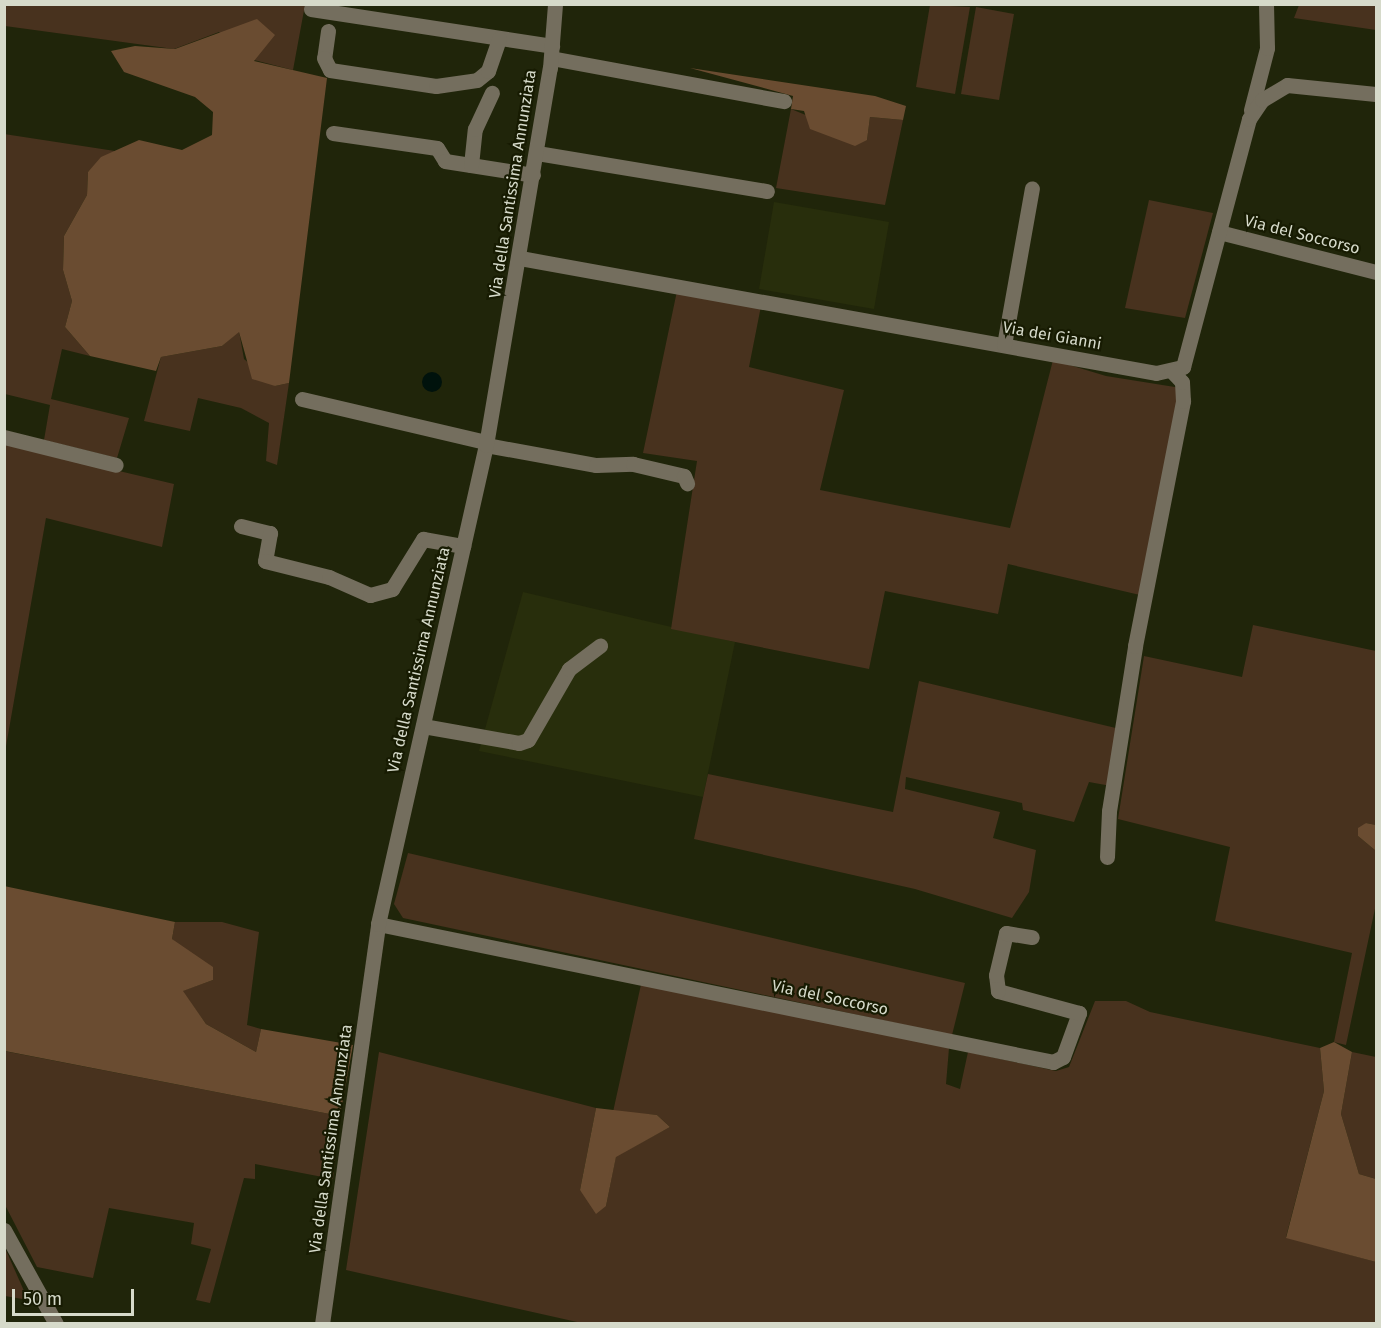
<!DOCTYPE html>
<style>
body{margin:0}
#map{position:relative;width:1381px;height:1328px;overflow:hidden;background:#20250a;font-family:"Fira Sans",sans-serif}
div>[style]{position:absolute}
.built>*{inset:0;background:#282e0c}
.green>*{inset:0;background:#48321e}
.forest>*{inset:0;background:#6a4c31}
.water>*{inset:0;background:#00120c}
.round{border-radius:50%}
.minor>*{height:15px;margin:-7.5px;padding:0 7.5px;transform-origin:7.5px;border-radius:7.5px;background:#746e5e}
span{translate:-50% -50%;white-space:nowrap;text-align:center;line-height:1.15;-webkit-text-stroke:4.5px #171b02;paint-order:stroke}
.street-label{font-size:16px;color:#d6daca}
.frame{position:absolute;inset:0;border:6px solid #d6daca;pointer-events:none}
.scale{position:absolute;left:12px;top:1289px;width:122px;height:27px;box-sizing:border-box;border:3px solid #d6daca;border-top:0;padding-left:8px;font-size:18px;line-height:21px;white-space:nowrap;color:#d6daca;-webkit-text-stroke:4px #171b02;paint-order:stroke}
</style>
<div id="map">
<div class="built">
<i style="clip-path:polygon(774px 202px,889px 222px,874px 309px,759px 289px)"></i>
<i style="clip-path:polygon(523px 592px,735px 642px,703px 797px,479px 751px)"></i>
</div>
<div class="green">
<i style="clip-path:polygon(4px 5px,305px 5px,293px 70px,254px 60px,219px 32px,174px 49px,5px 26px)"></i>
<i style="clip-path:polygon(930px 5px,970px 7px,955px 94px,916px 87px)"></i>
<i style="clip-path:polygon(1299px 5px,1376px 5px,1376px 30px,1294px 18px)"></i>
<i style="clip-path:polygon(976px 7px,1014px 14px,999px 100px,961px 94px)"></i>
<i style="clip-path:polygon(791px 109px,867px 140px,870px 117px,903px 120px,885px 205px,776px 188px)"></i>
<i style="clip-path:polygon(4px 134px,115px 151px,88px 172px,87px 195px,64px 236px,63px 270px,72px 301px,65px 327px,90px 356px,62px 349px,51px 399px,129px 418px,117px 458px,44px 440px,50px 405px,5px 394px)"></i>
<i style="clip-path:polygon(1149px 200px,1213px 213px,1185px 318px,1125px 308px)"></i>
<i style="clip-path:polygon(677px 291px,761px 306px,749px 367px,844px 390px,820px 490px,1010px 528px,1053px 360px,1106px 376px,1181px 388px,1140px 595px,1008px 564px,998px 614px,885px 591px,869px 669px,671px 629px,697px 461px,643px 453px)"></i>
<i style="clip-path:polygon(239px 331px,244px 359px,275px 386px,289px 383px,277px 465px,266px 461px,269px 423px,241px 408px,198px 398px,190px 431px,144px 421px,161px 357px,222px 346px)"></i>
<i style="clip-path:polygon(5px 444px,174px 484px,162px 547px,46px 518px,5px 752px)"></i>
<i style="clip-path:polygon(1253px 625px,1376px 651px,1376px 825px,1366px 823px,1358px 836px,1376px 851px,1376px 904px,1346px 1045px,1334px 1042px,1352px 953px,1215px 921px,1230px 847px,1118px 819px,1144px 656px,1242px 677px)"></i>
<i style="clip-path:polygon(919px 681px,1120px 729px,1111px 786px,1089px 782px,1074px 822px,1023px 810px,1022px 803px,906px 777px,905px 789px,1000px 812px,993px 838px,1036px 850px,1029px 892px,1012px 918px,915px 889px,694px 839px,708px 774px,893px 812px)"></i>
<i style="clip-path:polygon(408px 853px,965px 983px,952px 1035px,403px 918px,394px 904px)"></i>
<i style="clip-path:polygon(175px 922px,222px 922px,259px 932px,247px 1025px,261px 1029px,256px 1052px,206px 1024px,182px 991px,213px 980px,172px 939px)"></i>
<i style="clip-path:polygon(642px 980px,949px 1048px,946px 1084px,960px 1089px,968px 1052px,1056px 1071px,1069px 1067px,1095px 1001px,1126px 1001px,1150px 1012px,1320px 1048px,1324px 1091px,1286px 1237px,1376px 1262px,1376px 1323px,586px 1324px,346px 1270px,379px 1052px,596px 1108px,580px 1190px,606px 1206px,616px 1156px,670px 1127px,657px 1115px,613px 1112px)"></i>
<i style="clip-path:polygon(4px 1051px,340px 1116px,333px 1179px,255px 1164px,255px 1179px,244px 1178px,210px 1303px,196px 1300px,211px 1249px,191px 1244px,194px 1223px,109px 1208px,93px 1278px,37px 1267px,5px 1205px)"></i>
<i style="clip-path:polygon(1352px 1052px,1376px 1057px,1376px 1179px,1359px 1174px,1341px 1114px)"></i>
<i style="clip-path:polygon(5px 1248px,28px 1300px,5px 1296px)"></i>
</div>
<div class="forest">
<i style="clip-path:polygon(257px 19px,275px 35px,254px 61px,327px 78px,289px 383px,275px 386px,252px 379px,239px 332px,222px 346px,161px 357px,156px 371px,90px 356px,65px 327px,72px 301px,63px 270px,64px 236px,87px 195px,88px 172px,101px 157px,139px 140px,182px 150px,212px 135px,213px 112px,195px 97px,124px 72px,111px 51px,135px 46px,175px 49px)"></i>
<i style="clip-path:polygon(690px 68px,875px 96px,906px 106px,903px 120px,870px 117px,867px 140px,855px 146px,810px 129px,804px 111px,791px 109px,793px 96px)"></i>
<i style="clip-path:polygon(1366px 823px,1376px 825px,1376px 851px,1358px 836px,1358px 828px)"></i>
<i style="clip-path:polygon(4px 886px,175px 922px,172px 939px,213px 967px,213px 980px,183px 991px,206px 1024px,256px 1052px,261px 1029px,353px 1045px,340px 1116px,5px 1051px)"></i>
<i style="clip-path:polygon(1334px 1042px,1352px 1052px,1341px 1114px,1359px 1174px,1376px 1179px,1376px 1262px,1286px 1238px,1324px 1091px,1320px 1048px)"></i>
<i style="clip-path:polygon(596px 1108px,657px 1115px,670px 1127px,616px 1157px,606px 1206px,596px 1214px,580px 1190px)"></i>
</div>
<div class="water">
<i class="round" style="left:422px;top:372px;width:20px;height:20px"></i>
</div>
<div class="minor">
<i style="left:311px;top:9px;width:244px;rotate:8.7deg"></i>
<i style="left:328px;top:31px;width:27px;rotate:98deg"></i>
<i style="left:324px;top:58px;width:13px;rotate:63deg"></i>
<i style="left:330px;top:70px;width:107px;rotate:8.6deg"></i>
<i style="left:436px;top:86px;width:41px;rotate:-8.3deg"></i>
<i style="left:477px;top:80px;width:14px;rotate:-39deg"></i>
<i style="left:488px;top:71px;width:34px;rotate:-71deg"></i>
<i style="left:551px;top:58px;width:237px;rotate:10.5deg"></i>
<i style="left:1251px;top:110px;width:64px;rotate:-75.5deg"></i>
<i style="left:1267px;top:48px;width:44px;rotate:-91.3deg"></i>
<i style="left:333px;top:133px;width:105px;rotate:8.2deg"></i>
<i style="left:437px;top:148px;width:15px;rotate:58deg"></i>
<i style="left:445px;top:161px;width:89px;rotate:9deg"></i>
<i style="left:537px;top:153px;width:233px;rotate:9.4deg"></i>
<i style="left:471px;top:165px;width:36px;rotate:-84deg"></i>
<i style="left:475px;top:129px;width:40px;rotate:-65deg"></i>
<i style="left:1219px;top:232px;width:162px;rotate:14.3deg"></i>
<i style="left:520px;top:258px;width:646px;rotate:10.25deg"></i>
<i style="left:1156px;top:373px;width:28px;rotate:-13deg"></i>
<i style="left:1183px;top:367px;width:257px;rotate:-75.1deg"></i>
<i style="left:1249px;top:119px;width:23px;rotate:-56deg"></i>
<i style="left:1262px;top:100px;width:29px;rotate:-31deg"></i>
<i style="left:1287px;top:85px;width:89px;rotate:5.8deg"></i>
<i style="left:1004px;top:345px;width:159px;rotate:-79.9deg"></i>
<i style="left:302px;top:399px;width:189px;rotate:13.2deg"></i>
<i style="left:4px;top:437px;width:115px;rotate:14deg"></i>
<i style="left:486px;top:445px;width:112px;rotate:10.3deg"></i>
<i style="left:596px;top:465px;width:37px;rotate:-2deg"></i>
<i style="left:633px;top:464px;width:52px;rotate:13.2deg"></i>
<i style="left:684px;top:476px;width:8px;rotate:67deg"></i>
<i style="left:241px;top:526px;width:30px;rotate:14deg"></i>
<i style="left:270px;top:533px;width:28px;rotate:100deg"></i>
<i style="left:265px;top:561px;width:66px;rotate:14deg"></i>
<i style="left:329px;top:577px;width:45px;rotate:23.7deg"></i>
<i style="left:370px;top:595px;width:23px;rotate:-15deg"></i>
<i style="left:392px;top:589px;width:59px;rotate:-58.2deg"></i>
<i style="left:423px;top:539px;width:41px;rotate:9.9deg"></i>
<i style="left:423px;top:726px;width:97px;rotate:10deg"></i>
<i style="left:519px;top:743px;width:9px;rotate:-18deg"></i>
<i style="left:528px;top:740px;width:82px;rotate:-60deg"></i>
<i style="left:569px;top:669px;width:39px;rotate:-37deg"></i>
<i style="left:1107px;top:857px;width:46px;rotate:-87.5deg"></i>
<i style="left:1109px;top:811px;width:167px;rotate:-81deg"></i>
<i style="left:1135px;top:646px;width:250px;rotate:-78.9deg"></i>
<i style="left:1183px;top:401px;width:19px;rotate:-93deg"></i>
<i style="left:1182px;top:382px;width:16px;rotate:-133deg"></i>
<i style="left:378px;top:924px;width:689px;rotate:11.55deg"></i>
<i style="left:1053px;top:1062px;width:11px;rotate:-27deg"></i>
<i style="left:1063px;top:1057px;width:47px;rotate:-70deg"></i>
<i style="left:1079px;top:1013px;width:84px;rotate:-164.8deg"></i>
<i style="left:998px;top:991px;width:16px;rotate:-97deg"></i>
<i style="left:996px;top:975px;width:43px;rotate:-76.6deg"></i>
<i style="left:1006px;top:933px;width:26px;rotate:9deg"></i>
<i style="left:4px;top:1230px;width:107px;rotate:61deg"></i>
<i style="left:322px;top:1324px;width:404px;rotate:-82deg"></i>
<i style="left:378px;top:924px;width:491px;rotate:-77.3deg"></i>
<i style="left:486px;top:445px;width:382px;rotate:-80.4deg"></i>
<i style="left:550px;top:68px;width:64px;rotate:-85.5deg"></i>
</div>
<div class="street-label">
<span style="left:513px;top:184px;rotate:-81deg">Via della Santissima Annunziata</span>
<span style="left:1302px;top:235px;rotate:14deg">Via del Soccorso</span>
<span style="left:1052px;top:336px;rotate:10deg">Via dei Gianni</span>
<span style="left:419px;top:660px;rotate:-77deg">Via della Santissima Annunziata</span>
<span style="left:830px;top:998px;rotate:12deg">Via del Soccorso</span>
<span style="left:331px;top:1139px;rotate:-82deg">Via della Santissima Annunziata</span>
</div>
<div class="frame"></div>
<div class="scale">50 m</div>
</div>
